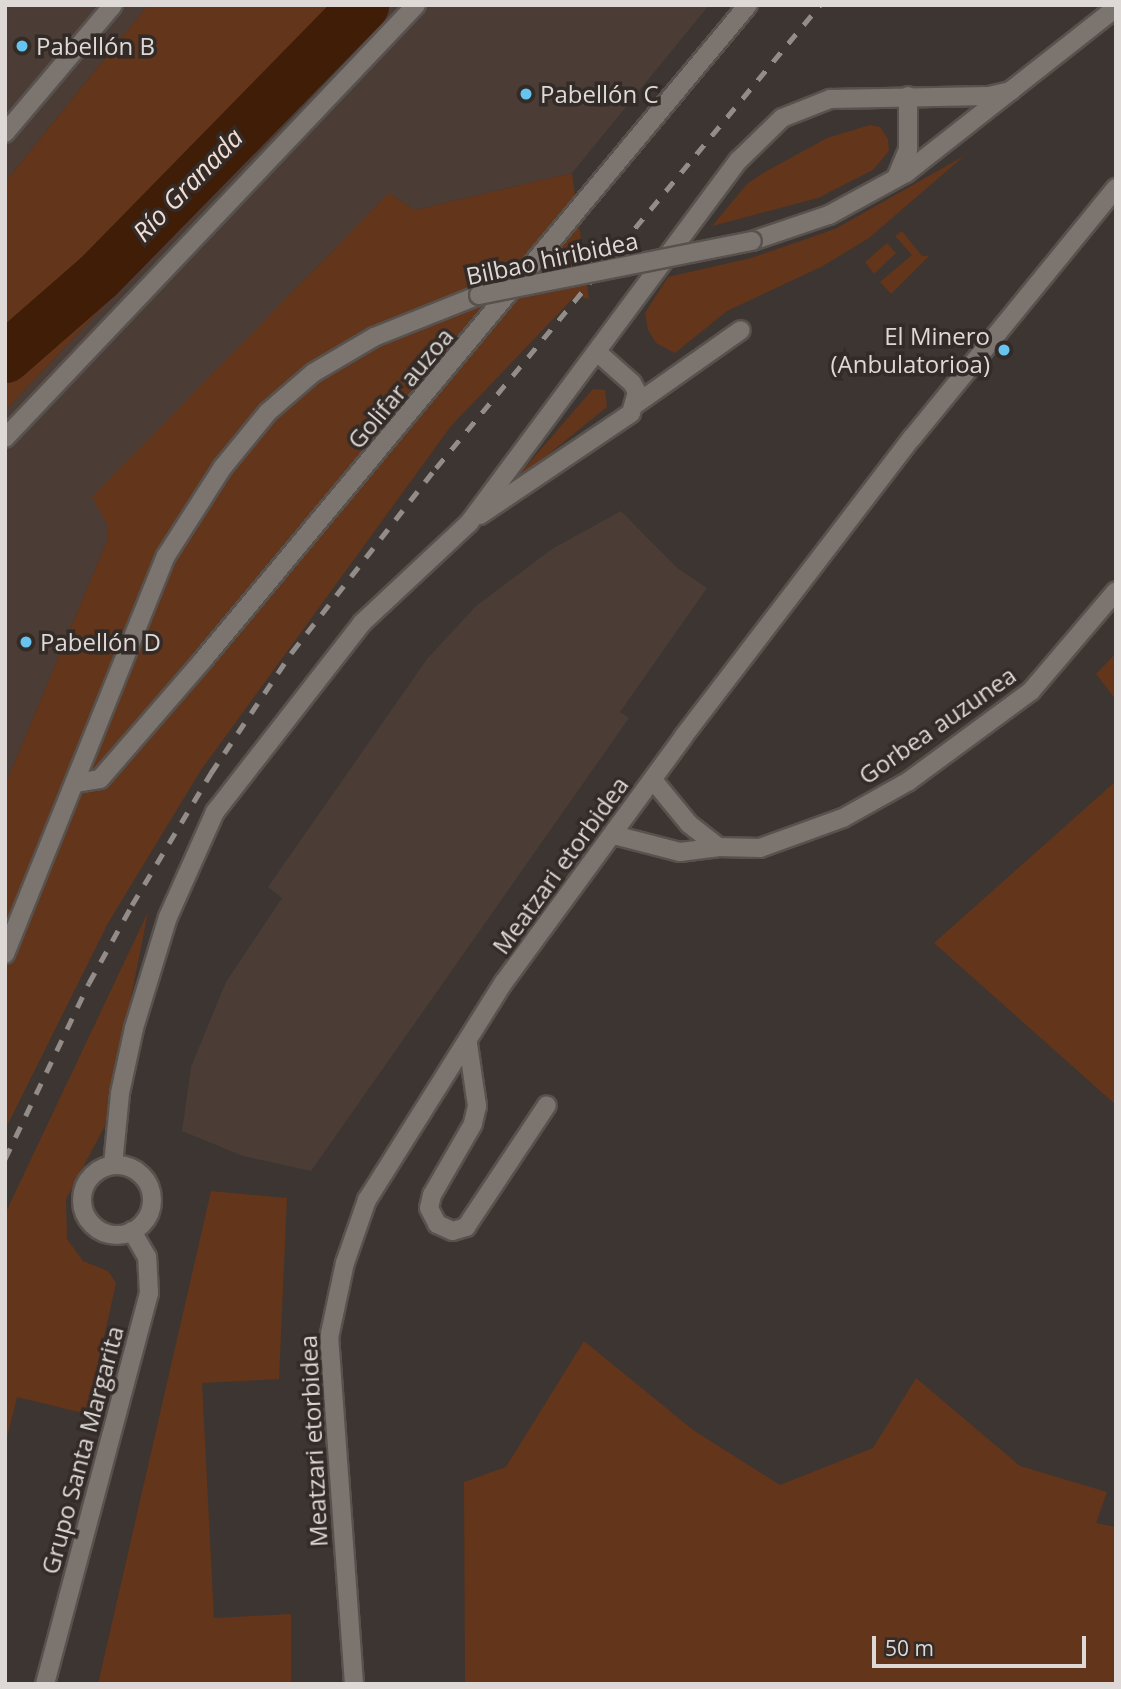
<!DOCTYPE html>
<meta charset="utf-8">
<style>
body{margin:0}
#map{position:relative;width:1121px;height:1689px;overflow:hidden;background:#3d3531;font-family:"Open Sans",sans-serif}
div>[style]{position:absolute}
.built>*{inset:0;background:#4b3d36}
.green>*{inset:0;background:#63351a}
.river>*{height:51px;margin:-25.5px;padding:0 25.5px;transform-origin:25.5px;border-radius:25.5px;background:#3f1d07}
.roads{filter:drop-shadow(2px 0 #58524e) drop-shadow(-2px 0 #58524e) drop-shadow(0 2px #58524e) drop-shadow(0 -2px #58524e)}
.street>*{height:18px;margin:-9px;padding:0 9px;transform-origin:9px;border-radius:9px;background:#7c746f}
.street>.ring{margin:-9px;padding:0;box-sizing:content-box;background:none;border:18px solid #7c746f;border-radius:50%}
.secondary>*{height:18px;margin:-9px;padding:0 9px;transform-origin:9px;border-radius:9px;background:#7c746f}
.rail>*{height:5px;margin-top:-2.5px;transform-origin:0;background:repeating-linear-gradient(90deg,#938d89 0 12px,transparent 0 24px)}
.bridges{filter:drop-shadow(2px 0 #58524e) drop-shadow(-2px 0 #58524e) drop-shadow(0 2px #58524e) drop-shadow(0 -2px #58524e)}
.secondary-bridge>*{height:18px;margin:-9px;padding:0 9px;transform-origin:9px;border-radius:9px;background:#7c746f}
.dots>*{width:19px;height:19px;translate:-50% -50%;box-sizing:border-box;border:4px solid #332b28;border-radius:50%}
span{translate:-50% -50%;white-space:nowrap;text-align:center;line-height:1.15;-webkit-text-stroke:7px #332b28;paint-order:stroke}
.poi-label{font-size:24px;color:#ded9d6}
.left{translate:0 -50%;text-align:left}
.right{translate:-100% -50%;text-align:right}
.street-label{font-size:24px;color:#ded9d6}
.water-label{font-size:26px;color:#f1ddd2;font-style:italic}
.frame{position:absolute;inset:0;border:7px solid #ded9d6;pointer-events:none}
.scale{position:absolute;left:872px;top:1636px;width:214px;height:32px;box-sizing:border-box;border:4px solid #ded9d6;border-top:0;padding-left:9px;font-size:21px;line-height:24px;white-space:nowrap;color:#ded9d6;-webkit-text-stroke:5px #332b28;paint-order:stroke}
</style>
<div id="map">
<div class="built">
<i style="clip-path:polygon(5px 5px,148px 5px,5px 182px)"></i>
<i style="clip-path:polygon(387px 5px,709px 5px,572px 173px,415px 210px,389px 193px,93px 497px,108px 526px,107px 541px,5px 785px,5px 411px)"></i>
<i style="clip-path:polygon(621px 511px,677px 568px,707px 588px,620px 712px,629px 718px,311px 1171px,243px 1156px,182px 1131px,191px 1067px,226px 982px,282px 898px,268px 887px,427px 659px,476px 606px,552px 549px)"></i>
</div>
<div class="green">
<i style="clip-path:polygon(148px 5px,387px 5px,5px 411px,5px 182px)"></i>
<i style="clip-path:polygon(870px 125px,880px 127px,888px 139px,889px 151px,873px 170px,818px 198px,712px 226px,747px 184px,763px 173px,827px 138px)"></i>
<i style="clip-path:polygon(964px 156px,869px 238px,823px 266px,727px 311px,675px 353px,656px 343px,648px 330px,645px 313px,668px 277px,751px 258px,835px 229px)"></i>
<i style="clip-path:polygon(572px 173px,589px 299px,575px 296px,451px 426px,201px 770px,108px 923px,5px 1130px,5px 785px,107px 541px,108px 526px,92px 497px,389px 193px,415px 210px)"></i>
<i style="clip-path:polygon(902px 231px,922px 256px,929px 256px,891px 294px,880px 282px,912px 255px,895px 236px)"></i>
<i style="clip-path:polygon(887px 243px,896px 253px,874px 274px,865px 262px)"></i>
<i style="clip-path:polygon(593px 389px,605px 390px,607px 407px,508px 487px)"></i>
<i style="clip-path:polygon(1116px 653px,1116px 700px,1096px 674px)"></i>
<i style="clip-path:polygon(1116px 781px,1116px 1105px,934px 943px)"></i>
<i style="clip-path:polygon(148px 912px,106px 1124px,66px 1199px,67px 1239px,83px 1261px,108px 1271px,116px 1283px,87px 1414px,17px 1397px,5px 1446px,5px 1214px)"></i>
<i style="clip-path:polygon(211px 1191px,287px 1198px,279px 1379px,202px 1383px,214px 1618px,291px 1614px,291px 1684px,98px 1684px)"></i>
<i style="clip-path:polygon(584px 1341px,693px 1430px,780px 1485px,873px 1448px,916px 1378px,1020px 1466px,1107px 1492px,1096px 1523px,1116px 1527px,1116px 1684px,465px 1684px,464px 1482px,506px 1467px)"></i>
</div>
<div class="river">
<i style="left:5px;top:357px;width:123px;rotate:-41.1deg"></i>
<i style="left:98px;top:276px;width:379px;rotate:-45.6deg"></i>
</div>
<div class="roads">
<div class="street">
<i style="left:5px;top:133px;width:167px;rotate:-49.8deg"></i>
<i style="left:896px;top:178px;width:30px;rotate:-67deg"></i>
<i style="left:908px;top:150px;width:54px;rotate:-90deg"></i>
<i style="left:636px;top:404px;width:128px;rotate:-35.2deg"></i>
<i style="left:5px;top:438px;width:597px;rotate:-46.49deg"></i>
<i style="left:480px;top:515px;width:182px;rotate:-34deg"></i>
<i style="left:631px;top:413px;width:22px;rotate:-74deg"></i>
<i style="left:637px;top:392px;width:10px;rotate:-119deg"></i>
<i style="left:632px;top:383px;width:47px;rotate:-138.5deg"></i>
<i style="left:653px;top:780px;width:57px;rotate:50.7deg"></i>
<i style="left:689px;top:824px;width:37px;rotate:38deg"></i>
<i style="left:75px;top:783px;width:25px;rotate:-9deg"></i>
<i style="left:100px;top:779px;width:157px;rotate:-49.1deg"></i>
<i style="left:203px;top:660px;width:852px;rotate:-50.24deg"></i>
<i style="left:614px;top:835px;width:68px;rotate:14.4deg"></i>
<i style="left:680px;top:852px;width:38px;rotate:-7deg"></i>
<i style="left:718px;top:847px;width:42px;rotate:1.4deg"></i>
<i style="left:760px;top:848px;width:88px;rotate:-19.9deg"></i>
<i style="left:843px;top:818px;width:76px;rotate:-29.3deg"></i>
<i style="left:909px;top:781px;width:152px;rotate:-36.4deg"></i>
<i style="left:1031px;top:691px;width:131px;rotate:-49.6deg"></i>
<i style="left:468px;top:1044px;width:63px;rotate:81.7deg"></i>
<i style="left:477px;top:1106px;width:18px;rotate:103deg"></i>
<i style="left:473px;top:1124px;width:82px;rotate:120deg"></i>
<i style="left:432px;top:1195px;width:13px;rotate:103deg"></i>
<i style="left:429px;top:1208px;width:18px;rotate:63deg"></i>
<i style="left:437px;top:1224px;width:17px;rotate:24deg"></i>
<i style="left:453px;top:1231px;width:14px;rotate:-17deg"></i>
<i style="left:466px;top:1227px;width:146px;rotate:-56.4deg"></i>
<i style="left:113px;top:1165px;width:72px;rotate:-84.4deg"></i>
<i style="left:120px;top:1093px;width:66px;rotate:-77.8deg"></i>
<i style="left:134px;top:1028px;width:116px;rotate:-73deg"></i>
<i style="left:168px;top:917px;width:115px;rotate:-65.9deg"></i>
<i style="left:215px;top:812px;width:239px;rotate:-52.1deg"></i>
<i style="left:362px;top:623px;width:146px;rotate:-43.1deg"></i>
<i style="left:469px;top:523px;width:452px;rotate:-53.4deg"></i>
<i style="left:739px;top:160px;width:60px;rotate:-44.3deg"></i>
<i style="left:782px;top:118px;width:52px;rotate:-21.6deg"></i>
<i style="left:830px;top:99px;width:159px;rotate:-1.1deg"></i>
<i style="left:989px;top:96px;width:23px;rotate:-13deg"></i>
<i class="ring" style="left:82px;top:1165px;width:52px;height:52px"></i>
<i style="left:45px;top:1684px;width:405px;rotate:-75.1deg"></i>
<i style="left:149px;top:1293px;width:36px;rotate:-93deg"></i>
<i style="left:147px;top:1257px;width:30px;rotate:-120deg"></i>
</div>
<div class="secondary">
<i style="left:752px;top:241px;width:81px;rotate:-18.7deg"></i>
<i style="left:829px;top:215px;width:88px;rotate:-28.6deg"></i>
<i style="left:906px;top:173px;width:267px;rotate:-38.2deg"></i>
<i style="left:5px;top:954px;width:429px;rotate:-68deg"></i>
<i style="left:166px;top:556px;width:106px;rotate:-57.4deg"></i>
<i style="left:223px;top:467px;width:71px;rotate:-50.7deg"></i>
<i style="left:268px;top:412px;width:60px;rotate:-40.9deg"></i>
<i style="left:313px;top:373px;width:71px;rotate:-30.5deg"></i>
<i style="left:374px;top:337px;width:113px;rotate:-21.8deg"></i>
<i style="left:354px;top:1684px;width:347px;rotate:-94.1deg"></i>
<i style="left:329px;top:1338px;width:77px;rotate:-78deg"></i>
<i style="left:345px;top:1263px;width:67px;rotate:-70.8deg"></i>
<i style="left:367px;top:1200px;width:257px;rotate:-57.9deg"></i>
<i style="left:504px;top:982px;width:303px;rotate:-53.8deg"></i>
<i style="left:683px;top:737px;width:377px;rotate:-52.6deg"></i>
<i style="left:912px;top:438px;width:323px;rotate:-50.8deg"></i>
</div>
</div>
<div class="rail">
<i style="left:5px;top:1159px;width:195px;rotate:-64.5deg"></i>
<i style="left:89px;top:983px;width:89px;rotate:-61.1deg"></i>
<i style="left:132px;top:905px;width:154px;rotate:-59.1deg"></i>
<i style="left:211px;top:773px;width:146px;rotate:-56.2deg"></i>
<i style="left:292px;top:652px;width:234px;rotate:-52deg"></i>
<i style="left:436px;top:468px;width:602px;rotate:-50.33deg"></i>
</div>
<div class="bridges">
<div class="secondary-bridge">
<i style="left:479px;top:295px;width:278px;rotate:-11.2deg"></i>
</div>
</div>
<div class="dots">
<i style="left:22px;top:46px;background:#66c4ef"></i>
<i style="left:526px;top:94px;background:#66c4ef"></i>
<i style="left:1004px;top:350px;background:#66c4ef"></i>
<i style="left:26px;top:642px;background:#66c4ef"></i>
</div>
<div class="poi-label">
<span class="left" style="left:36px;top:46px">Pabellón B</span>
<span class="left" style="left:540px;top:94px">Pabellón C</span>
<span class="right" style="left:990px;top:350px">El Minero<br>(Anbulatorioa)</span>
<span class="left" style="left:40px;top:642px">Pabellón D</span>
</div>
<div class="street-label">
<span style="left:552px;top:258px;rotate:-12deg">Bilbao hiribidea</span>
<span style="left:400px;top:388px;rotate:-50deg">Golifar auzoa</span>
<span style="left:937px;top:725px;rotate:-35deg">Gorbea auzunea</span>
<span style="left:560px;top:865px;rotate:-54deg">Meatzari etorbidea</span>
<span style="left:313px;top:1441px;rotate:-93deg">Meatzari etorbidea</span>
<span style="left:82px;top:1450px;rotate:-75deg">Grupo Santa Margarita</span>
</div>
<div class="water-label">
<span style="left:188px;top:185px;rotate:-46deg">Río Granada</span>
</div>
<div class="frame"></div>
<div class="scale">50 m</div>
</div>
